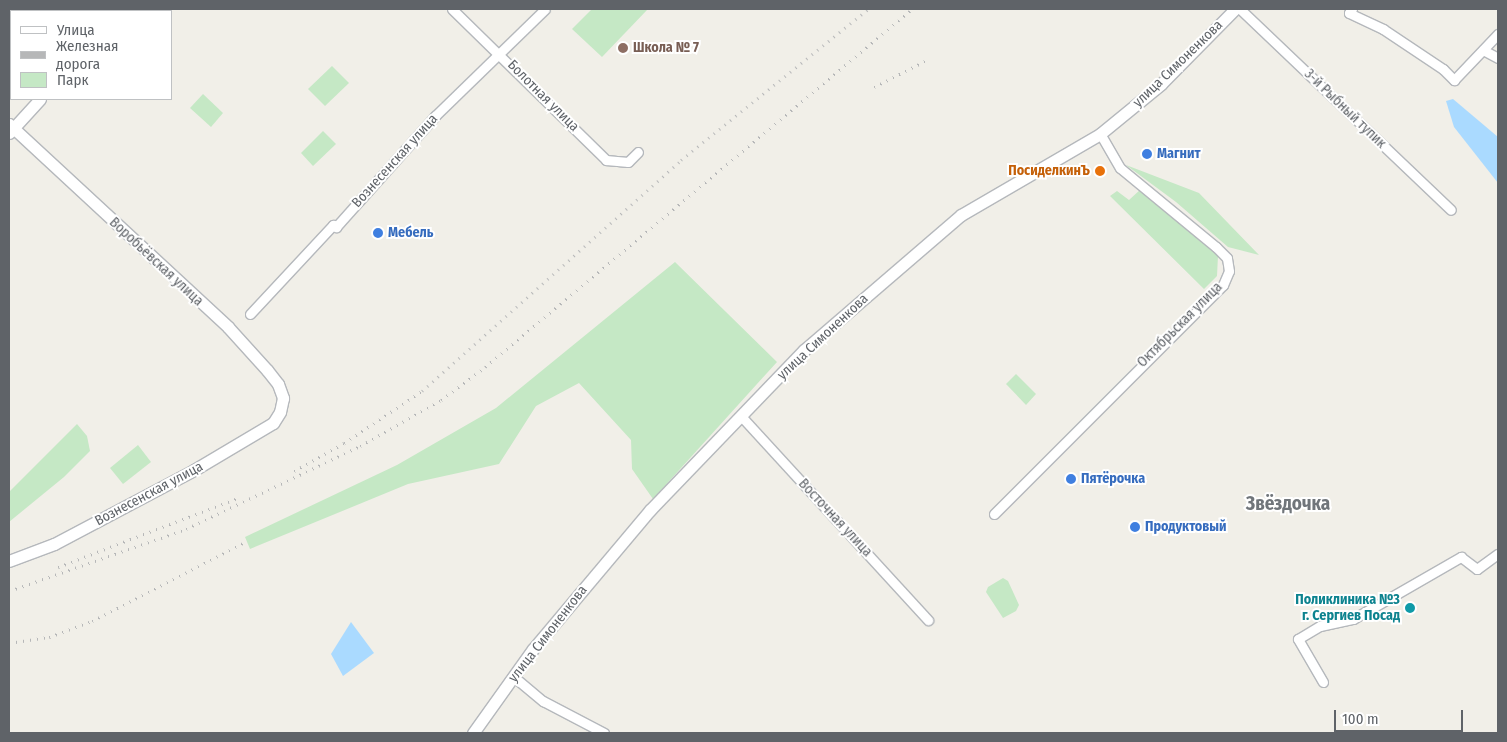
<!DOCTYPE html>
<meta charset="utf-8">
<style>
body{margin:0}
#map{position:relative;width:1507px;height:742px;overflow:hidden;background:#f1efe8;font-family:"Fira Sans Condensed",sans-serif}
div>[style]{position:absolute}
.green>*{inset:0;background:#c5e8c5}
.water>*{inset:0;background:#aadaff}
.roads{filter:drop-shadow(1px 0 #b5b8bc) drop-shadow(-1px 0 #b5b8bc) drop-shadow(0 1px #b5b8bc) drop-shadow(0 -1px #b5b8bc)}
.street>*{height:9px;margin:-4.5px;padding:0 4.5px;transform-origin:4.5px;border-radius:4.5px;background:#fff}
.secondary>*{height:11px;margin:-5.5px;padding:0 5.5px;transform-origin:5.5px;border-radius:5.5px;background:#fff}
.rail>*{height:2.5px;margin-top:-1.25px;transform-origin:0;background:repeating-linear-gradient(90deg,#b6b7b8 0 1px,transparent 0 7px)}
.dots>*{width:14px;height:14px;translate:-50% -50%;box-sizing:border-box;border:2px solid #fff;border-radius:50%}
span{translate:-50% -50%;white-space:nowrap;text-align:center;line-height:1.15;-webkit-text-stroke:4px #fff;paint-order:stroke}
.education-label{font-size:14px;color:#785e54;font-weight:700}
.left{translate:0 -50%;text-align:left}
.street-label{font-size:14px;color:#5f6368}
.shop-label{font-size:14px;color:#366cbe;font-weight:700}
.food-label{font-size:14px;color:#c56008;font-weight:700}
.right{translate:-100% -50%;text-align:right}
.culture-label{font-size:14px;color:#0d838f;font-weight:700}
.district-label{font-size:19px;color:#70757a;font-weight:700}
.frame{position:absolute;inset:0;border:10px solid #5f6368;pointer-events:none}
.legend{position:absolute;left:10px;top:10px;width:162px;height:90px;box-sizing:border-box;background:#fff;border:1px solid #bfc1c3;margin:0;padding:6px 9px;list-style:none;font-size:15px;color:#5f6368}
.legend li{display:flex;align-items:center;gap:10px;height:25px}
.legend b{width:25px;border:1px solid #bfc1c3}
.scale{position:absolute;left:1334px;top:710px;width:129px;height:22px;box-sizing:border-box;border:2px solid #5f6368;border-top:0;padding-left:6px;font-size:15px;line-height:18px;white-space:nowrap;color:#5f6368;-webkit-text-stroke:4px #fff;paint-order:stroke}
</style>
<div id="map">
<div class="green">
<i style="clip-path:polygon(592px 9px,648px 9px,602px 57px,572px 29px)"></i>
<i style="clip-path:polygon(332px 66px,349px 83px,325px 106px,308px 89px)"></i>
<i style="clip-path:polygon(203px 94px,223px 113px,211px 127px,190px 108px)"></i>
<i style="clip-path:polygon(323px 131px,336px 144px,313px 166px,301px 153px)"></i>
<i style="clip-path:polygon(1126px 165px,1199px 193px,1259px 255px,1228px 247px,1176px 202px)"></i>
<i style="clip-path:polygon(1141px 189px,1218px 256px,1217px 276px,1204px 289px,1110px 196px,1117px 191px,1129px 200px)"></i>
<i style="clip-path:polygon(675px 262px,777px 362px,653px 499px,632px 469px,631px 440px,579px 383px,536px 406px,499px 464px,408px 484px,250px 549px,245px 537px,397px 465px,496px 408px)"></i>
<i style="clip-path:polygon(1016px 374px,1036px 394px,1026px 405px,1006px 384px)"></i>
<i style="clip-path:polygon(77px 424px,87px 436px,90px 451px,64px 477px,9px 522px,9px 492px)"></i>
<i style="clip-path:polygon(138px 445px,151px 462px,123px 484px,110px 468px)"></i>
<i style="clip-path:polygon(1003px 578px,1008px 581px,1019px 605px,1016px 611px,1003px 618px,986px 592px,988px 587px)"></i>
</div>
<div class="water">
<i style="clip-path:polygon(1453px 99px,1498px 137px,1498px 183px,1454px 127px,1446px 101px)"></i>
<i style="clip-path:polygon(351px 622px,374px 653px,343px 676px,331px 654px)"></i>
</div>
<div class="roads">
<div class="street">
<i style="left:452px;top:9px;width:216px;rotate:44.4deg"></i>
<i style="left:606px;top:160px;width:22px;rotate:5deg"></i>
<i style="left:628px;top:162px;width:14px;rotate:-45deg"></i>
<i style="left:1240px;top:9px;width:291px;rotate:43.6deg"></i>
<i style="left:1352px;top:9px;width:5px;rotate:127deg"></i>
<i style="left:1349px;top:13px;width:38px;rotate:25deg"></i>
<i style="left:1383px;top:29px;width:72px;rotate:33.7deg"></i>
<i style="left:1443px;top:69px;width:16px;rotate:45deg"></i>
<i style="left:1454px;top:80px;width:64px;rotate:-46.3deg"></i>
<i style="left:1483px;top:50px;width:17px;rotate:28deg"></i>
<i style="left:250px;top:314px;width:122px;rotate:-47deg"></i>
<i style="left:333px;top:225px;width:4px;rotate:34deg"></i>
<i style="left:336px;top:227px;width:149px;rotate:-48.3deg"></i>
<i style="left:435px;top:116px;width:153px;rotate:-44.2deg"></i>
<i style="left:741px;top:416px;width:277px;rotate:47.5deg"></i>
<i style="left:994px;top:514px;width:324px;rotate:-45deg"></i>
<i style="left:1223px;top:285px;width:15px;rotate:-67deg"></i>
<i style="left:1229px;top:271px;width:13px;rotate:-99deg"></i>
<i style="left:1227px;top:258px;width:16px;rotate:-135deg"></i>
<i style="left:1216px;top:247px;width:124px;rotate:-140.5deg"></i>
<i style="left:1120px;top:168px;width:39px;rotate:-120deg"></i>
<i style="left:514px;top:677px;width:38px;rotate:40deg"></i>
<i style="left:543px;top:701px;width:69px;rotate:27.7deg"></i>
<i style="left:1323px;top:682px;width:50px;rotate:-120.2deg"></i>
<i style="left:1298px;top:639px;width:26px;rotate:-31deg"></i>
<i style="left:1320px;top:626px;width:34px;rotate:-12deg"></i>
<i style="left:1353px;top:619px;width:125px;rotate:-29.9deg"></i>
<i style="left:1461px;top:557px;width:20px;rotate:37deg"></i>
<i style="left:1477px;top:569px;width:26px;rotate:-36deg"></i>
</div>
<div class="secondary">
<i style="left:124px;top:11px;width:3px;rotate:-45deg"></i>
<i style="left:9px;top:124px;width:299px;rotate:42.8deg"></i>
<i style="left:228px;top:327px;width:58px;rotate:47.8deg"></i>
<i style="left:267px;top:370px;width:18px;rotate:52deg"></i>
<i style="left:278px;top:384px;width:15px;rotate:70deg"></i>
<i style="left:283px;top:398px;width:14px;rotate:102deg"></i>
<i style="left:280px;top:412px;width:13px;rotate:122deg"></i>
<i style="left:273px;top:423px;width:92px;rotate:149.3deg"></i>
<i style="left:194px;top:470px;width:158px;rotate:152.1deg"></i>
<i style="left:54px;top:544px;width:48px;rotate:159.3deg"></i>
<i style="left:9px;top:133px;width:46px;rotate:-47.6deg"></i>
<i style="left:473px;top:733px;width:103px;rotate:-54.5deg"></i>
<i style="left:533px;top:649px;width:182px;rotate:-49.9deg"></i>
<i style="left:650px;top:510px;width:222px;rotate:-46.1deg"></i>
<i style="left:804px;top:350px;width:207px;rotate:-40.7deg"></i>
<i style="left:961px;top:215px;width:161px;rotate:-30.2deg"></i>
<i style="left:1100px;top:134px;width:79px;rotate:-39.3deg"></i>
<i style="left:1161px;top:84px;width:105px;rotate:-45.4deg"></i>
</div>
</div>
<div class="rail">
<i style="left:874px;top:87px;width:59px;rotate:-27deg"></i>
<i style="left:294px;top:471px;width:57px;rotate:-29.2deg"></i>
<i style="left:344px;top:443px;width:94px;rotate:-33.7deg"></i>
<i style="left:422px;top:391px;width:347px;rotate:-41.7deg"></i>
<i style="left:681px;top:160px;width:240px;rotate:-38.9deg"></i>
<i style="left:58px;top:567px;width:195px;rotate:-21deg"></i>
<i style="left:9px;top:591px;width:188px;rotate:-19.3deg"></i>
<i style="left:186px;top:529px;width:193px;rotate:-25.5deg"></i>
<i style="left:360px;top:446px;width:93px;rotate:-29.6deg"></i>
<i style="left:441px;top:400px;width:55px;rotate:-36.9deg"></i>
<i style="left:485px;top:367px;width:557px;rotate:-39.98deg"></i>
<i style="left:9px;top:643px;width:40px;rotate:-8.5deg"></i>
<i style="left:49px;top:637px;width:46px;rotate:-20.4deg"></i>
<i style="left:92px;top:621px;width:170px;rotate:-27.3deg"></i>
</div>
<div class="dots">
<i style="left:623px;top:48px;background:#8d6e63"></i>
<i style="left:1147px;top:154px;background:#3f7fe0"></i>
<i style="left:1100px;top:171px;background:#e8710a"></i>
<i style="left:378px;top:233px;background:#3f7fe0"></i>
<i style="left:1071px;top:479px;background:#3f7fe0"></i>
<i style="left:1135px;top:527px;background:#3f7fe0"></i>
<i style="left:1410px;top:608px;background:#0f9aa8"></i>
</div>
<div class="education-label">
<span class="left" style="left:633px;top:48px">Школа № 7</span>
</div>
<div class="street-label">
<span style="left:1178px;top:64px;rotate:-44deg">улица Симоненкова</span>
<span style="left:543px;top:96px;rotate:45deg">Болотная улица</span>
<span style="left:1345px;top:109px;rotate:44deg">3-й Рыбный тупик</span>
<span style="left:395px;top:161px;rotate:-48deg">Вознесенская улица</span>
<span style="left:156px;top:262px;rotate:43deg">Воробьёвская улица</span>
<span style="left:1180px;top:325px;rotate:-45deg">Октябрьская улица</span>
<span style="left:823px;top:337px;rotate:-43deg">улица Симоненкова</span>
<span style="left:149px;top:494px;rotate:-28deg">Вознесенская улица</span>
<span style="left:835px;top:518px;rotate:47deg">Восточная улица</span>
<span style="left:548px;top:634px;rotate:-52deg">улица Симоненкова</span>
</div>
<div class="shop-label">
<span class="left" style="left:1157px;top:154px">Магнит</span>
<span class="left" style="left:388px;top:233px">Мебель</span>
<span class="left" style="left:1081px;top:479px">Пятёрочка</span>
<span class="left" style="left:1145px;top:527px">Продуктовый</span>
</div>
<div class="food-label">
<span class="right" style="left:1090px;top:171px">ПосиделкинЪ</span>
</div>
<div class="culture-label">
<span class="right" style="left:1400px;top:608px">Поликлиника №3<br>г. Сергиев Посад</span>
</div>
<div class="district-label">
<span style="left:1288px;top:504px">Звёздочка</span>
</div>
<div class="frame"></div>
<ul class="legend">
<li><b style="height:6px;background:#fff"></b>Улица</li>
<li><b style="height:6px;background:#b6b7b8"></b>Железная дорога</li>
<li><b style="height:14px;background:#c5e8c5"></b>Парк</li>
</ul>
<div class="scale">100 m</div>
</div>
